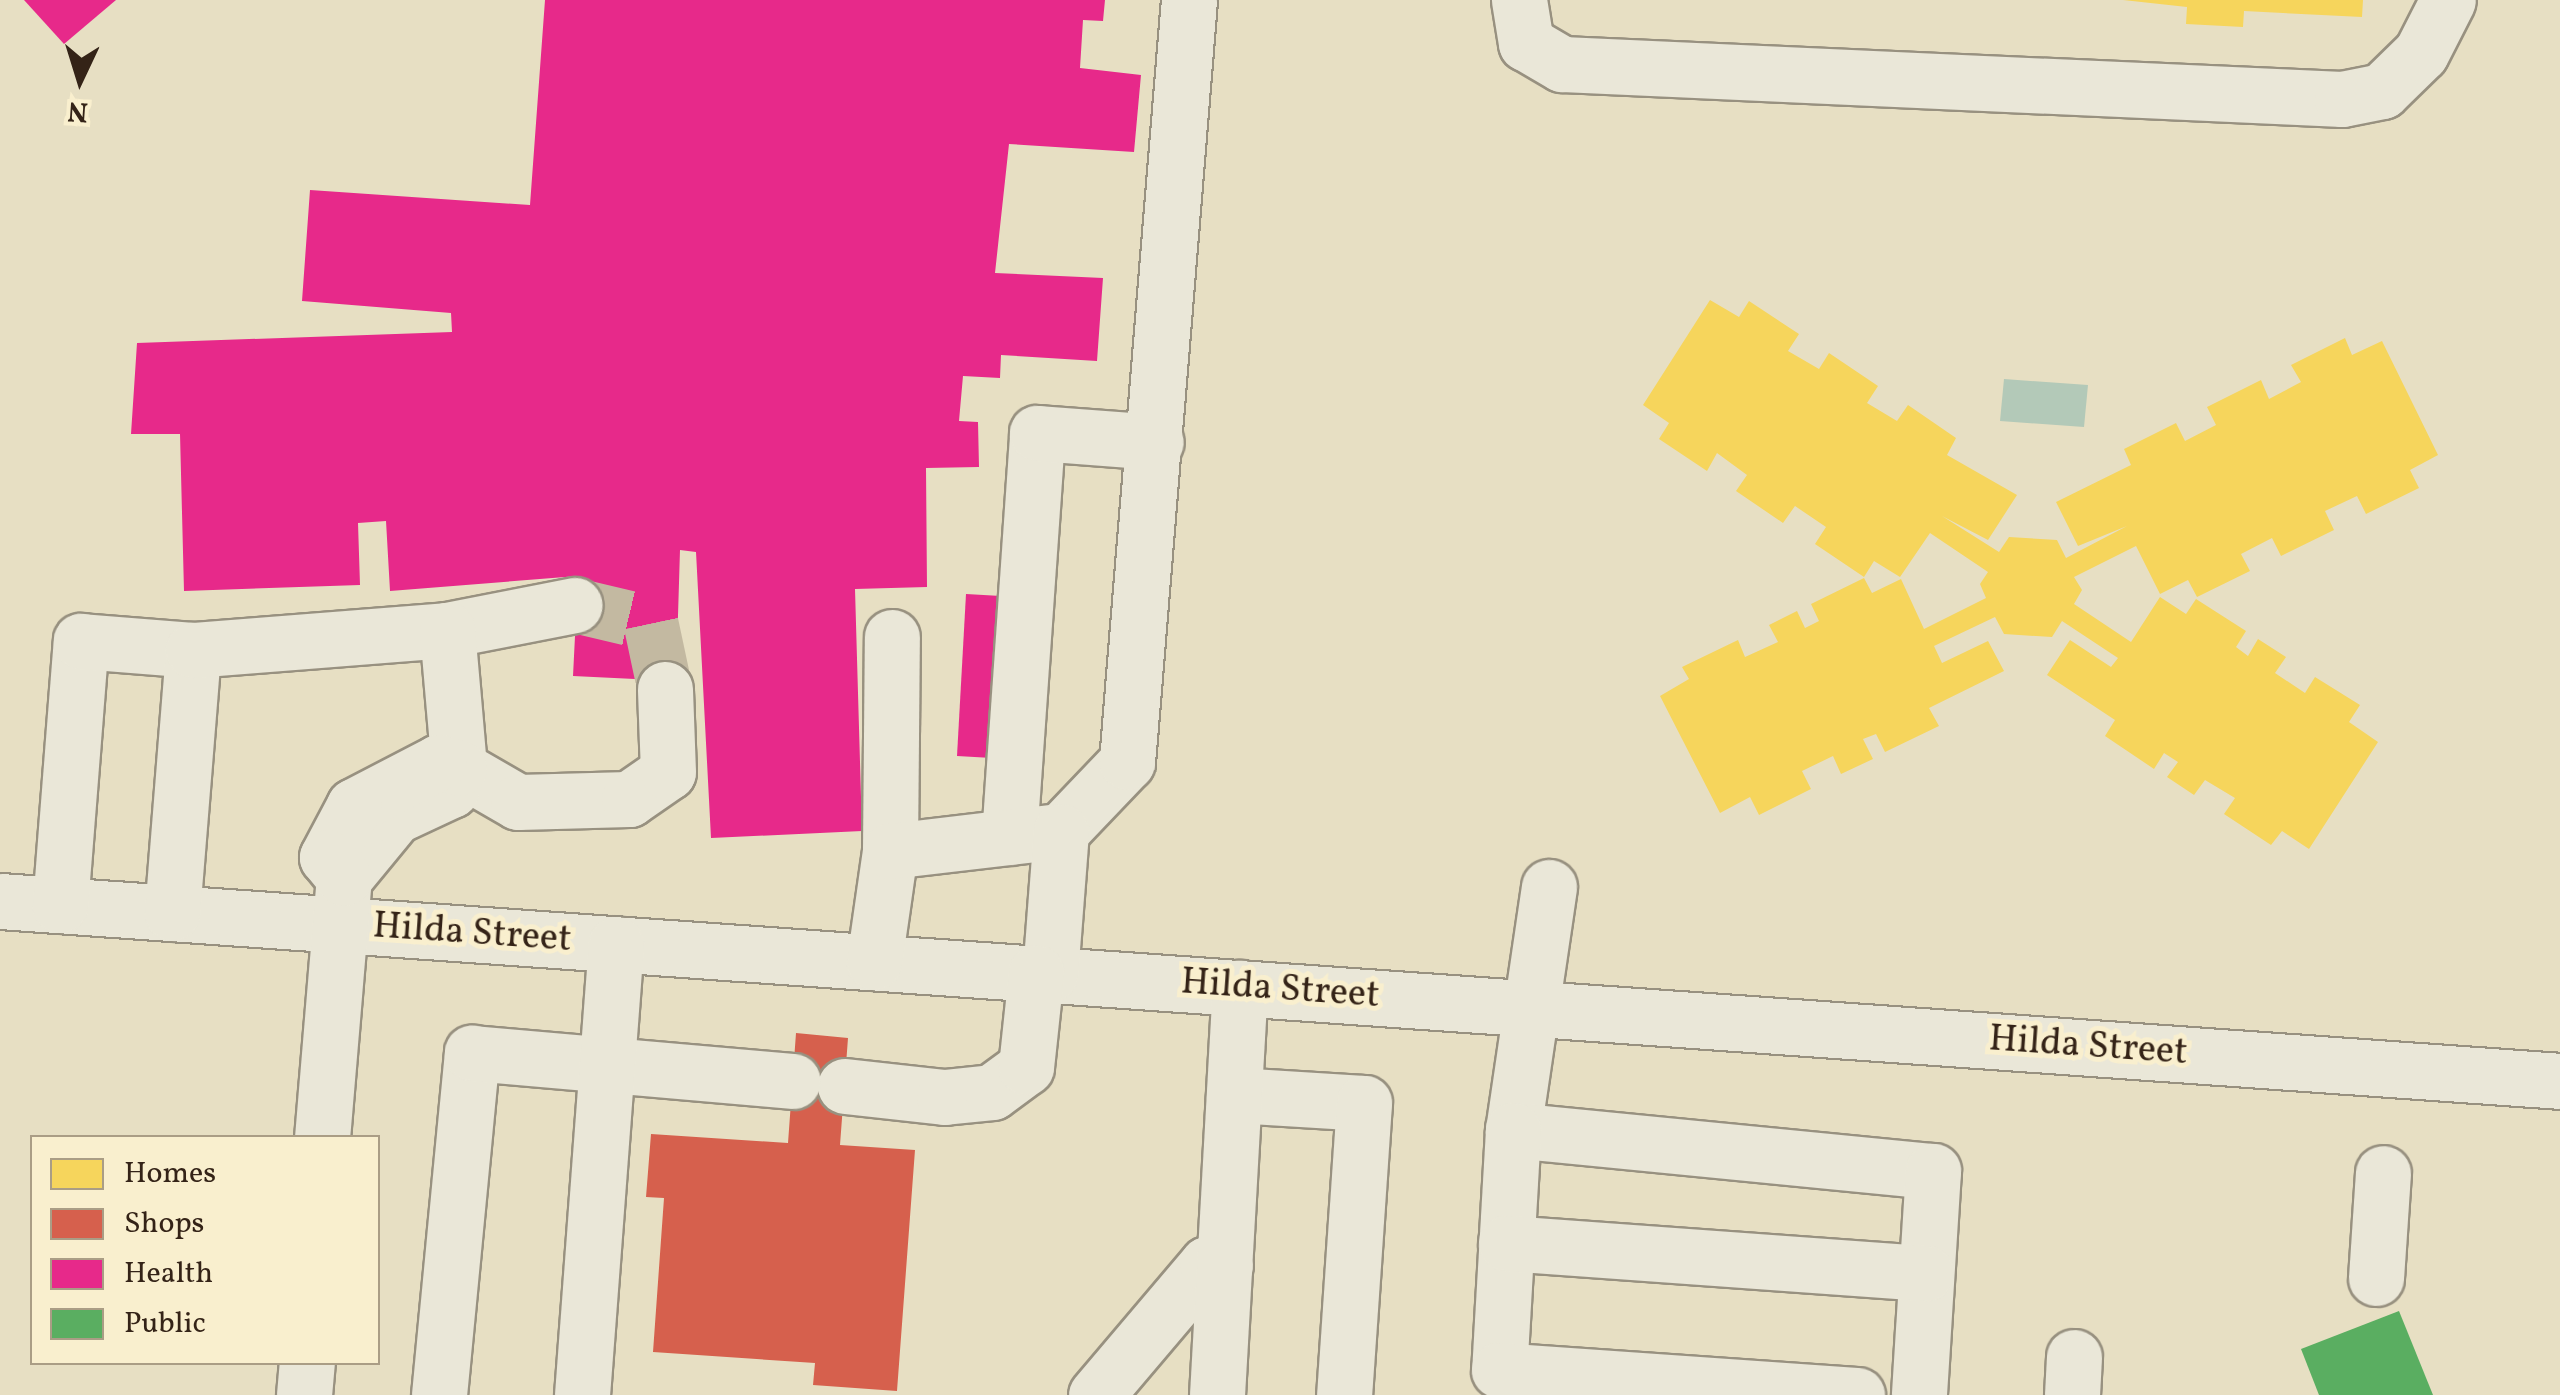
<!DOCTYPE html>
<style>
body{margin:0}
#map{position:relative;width:2560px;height:1395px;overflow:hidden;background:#e7dfc3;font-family:Vollkorn,serif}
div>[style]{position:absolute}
.water>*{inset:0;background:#b3c9b8}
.homes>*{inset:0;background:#f6d55c}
.shops>*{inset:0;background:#d6604d}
.health>*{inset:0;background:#e7298a}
.public>*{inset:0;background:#5aae61}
.minor-tunnel>*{height:55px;margin-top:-27.5px;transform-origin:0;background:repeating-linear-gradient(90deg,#c3b9a1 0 55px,transparent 0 83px)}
.roads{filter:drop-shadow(2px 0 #989180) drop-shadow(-2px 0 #989180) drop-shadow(0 2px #989180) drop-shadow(0 -2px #989180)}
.minor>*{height:55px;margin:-27.5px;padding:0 27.5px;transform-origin:27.5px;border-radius:27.5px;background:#eae7d8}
span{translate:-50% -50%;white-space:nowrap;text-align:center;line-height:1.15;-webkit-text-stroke:10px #f9efce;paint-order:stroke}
.street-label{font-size:38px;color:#342317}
.legend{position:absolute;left:30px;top:1135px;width:350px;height:230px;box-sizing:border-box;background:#f9efce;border:2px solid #aa9d85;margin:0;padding:12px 18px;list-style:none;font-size:30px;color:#342317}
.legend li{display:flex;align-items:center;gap:20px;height:50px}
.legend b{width:50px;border:2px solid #aa9d85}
.north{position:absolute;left:30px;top:30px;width:100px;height:100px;-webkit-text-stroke:8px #f9efce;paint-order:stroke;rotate:184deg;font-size:28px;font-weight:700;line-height:40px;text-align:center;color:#342317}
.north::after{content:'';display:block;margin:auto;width:35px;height:45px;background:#342317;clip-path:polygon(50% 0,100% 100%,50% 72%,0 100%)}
</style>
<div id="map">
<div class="water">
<i style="clip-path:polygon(2004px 379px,2088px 385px,2084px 427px,2000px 421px)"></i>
</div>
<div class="homes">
<i style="clip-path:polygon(2123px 0,2363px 0,2362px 17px,2244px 11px,2243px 27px,2186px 24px,2187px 7px)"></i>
<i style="clip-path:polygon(1710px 300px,1739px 317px,1749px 301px,1799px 334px,1788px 351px,1819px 369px,1829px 353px,1878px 386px,1867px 403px,1897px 421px,1908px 405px,1956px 438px,1947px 455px,2017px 495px,1988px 540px,1942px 516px,1999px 552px,2009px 537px,2057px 540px,2066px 558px,2127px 526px,2078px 546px,2056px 502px,2131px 465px,2124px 449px,2176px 423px,2185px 441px,2216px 425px,2207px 407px,2261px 380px,2269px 399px,2301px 382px,2291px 365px,2345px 338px,2352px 355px,2382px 341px,2438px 455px,2410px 470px,2419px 488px,2366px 514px,2357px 496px,2325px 511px,2334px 530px,2281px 556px,2272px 538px,2241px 554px,2250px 571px,2197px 597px,2188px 580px,2160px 594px,2136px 546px,2074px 577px,2082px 590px,2074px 604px,2131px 642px,2160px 597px,2186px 614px,2196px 599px,2246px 631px,2236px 647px,2248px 656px,2258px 639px,2286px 657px,2275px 673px,2305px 693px,2315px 677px,2360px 705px,2349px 722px,2378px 742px,2309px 849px,2282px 831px,2271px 845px,2224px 814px,2235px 798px,2205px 780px,2194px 795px,2167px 777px,2178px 762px,2164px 753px,2154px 769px,2105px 736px,2115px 720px,2047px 675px,2070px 640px,2111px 667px,2118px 658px,2062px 621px,2052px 637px,2004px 634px,1995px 617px,1934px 646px,1942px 663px,1988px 641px,2004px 671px,1929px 708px,1939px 726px,1885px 752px,1876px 734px,1863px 739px,1873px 759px,1841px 774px,1833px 756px,1802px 771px,1811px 789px,1759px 815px,1750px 797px,1720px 813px,1660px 696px,1689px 679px,1682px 667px,1738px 640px,1745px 657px,1778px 642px,1769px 625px,1797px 611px,1805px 628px,1819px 621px,1811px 604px,1864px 578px,1872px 593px,1901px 579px,1924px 629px,1986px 598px,1980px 584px,1988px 572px,1930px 533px,1900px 577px,1874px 561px,1864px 577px,1815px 544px,1826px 527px,1795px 506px,1783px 523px,1736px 491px,1747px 475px,1717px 453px,1707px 471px,1659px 439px,1669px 423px,1643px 405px)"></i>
</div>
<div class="shops">
<i style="clip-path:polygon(796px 1033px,848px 1038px,840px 1145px,915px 1150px,897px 1391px,813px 1385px,815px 1363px,653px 1352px,664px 1198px,646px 1197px,651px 1134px,788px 1143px)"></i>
</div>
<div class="health">
<i style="clip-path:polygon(24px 0,116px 0,64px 44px)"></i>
<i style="clip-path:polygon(545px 0,1105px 0,1103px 21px,1083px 20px,1080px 68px,1141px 75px,1134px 152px,1009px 144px,995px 273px,1103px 278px,1097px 361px,1001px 355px,1000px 378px,963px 376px,959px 421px,978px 422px,979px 467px,926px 468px,927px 587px,855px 589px,862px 831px,711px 838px,696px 552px,680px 550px,676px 681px,573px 676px,578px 576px,390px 591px,386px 521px,358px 523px,360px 585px,184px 591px,180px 434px,131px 434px,137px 343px,452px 332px,451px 313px,302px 301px,310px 190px,530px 205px)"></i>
<i style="clip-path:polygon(966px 594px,1001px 596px,992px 758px,957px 756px)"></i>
</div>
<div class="public">
<i style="clip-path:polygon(2399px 1311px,2433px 1395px,2319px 1395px,2301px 1349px)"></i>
</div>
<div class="minor-tunnel">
<i style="left:575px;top:605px;width:78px;rotate:13.3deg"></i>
<i style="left:651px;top:623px;width:67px;rotate:78deg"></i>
</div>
<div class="roads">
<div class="minor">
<i style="left:1519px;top:0;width:44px;rotate:80.8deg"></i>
<i style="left:1526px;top:43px;width:42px;rotate:30.3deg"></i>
<i style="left:1562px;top:64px;width:781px;rotate:2.57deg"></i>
<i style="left:2342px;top:99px;width:41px;rotate:-11.3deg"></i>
<i style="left:2382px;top:91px;width:54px;rotate:-44.3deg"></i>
<i style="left:2421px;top:53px;width:59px;rotate:-63deg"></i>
<i style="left:447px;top:630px;width:130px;rotate:-11.1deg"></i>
<i style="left:1009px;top:837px;width:405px;rotate:-86deg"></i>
<i style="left:1037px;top:433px;width:119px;rotate:4.3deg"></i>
<i style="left:890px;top:851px;width:214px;rotate:-89.5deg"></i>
<i style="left:1549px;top:887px;width:246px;rotate:98.4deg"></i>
<i style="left:1513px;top:1130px;width:422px;rotate:5.6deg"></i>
<i style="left:1933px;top:1171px;width:224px;rotate:93.6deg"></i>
<i style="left:0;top:901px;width:2566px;rotate:4.02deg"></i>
<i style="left:60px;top:905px;width:265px;rotate:-85.5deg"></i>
<i style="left:81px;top:641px;width:112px;rotate:4.6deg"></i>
<i style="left:172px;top:913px;width:264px;rotate:-85.4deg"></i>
<i style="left:193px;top:650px;width:255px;rotate:-4.5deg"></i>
<i style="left:447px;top:630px;width:139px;rotate:85deg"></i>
<i style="left:459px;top:768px;width:68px;rotate:30deg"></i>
<i style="left:518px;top:802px;width:111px;rotate:-1.5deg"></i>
<i style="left:629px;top:799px;width:47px;rotate:-34.7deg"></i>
<i style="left:668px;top:772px;width:83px;rotate:-92.1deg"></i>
<i style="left:874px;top:962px;width:112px;rotate:-81.8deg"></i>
<i style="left:890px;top:851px;width:172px;rotate:-6.7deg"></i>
<i style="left:1061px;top:831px;width:95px;rotate:-46.3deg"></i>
<i style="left:1127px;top:762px;width:765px;rotate:-85.35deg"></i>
<i style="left:1050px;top:974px;width:143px;rotate:-85.6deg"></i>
<i style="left:845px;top:1086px;width:100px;rotate:6.3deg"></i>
<i style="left:944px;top:1097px;width:48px;rotate:-5.9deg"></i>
<i style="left:992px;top:1092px;width:42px;rotate:-36.3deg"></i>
<i style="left:1026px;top:1067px;width:95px;rotate:-83.9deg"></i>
<i style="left:1234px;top:1095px;width:130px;rotate:3.5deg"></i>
<i style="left:1364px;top:1103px;width:293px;rotate:93.9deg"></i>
<i style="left:1513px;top:1130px;width:240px;rotate:93.3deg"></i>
<i style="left:1499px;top:1370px;width:359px;rotate:4deg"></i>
<i style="left:322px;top:1138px;width:261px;rotate:-85.2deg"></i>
<i style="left:344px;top:878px;width:80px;rotate:-50.6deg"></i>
<i style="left:395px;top:816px;width:62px;rotate:-24.9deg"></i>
<i style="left:451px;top:790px;width:23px;rotate:-70deg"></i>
<i style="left:459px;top:768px;width:21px;rotate:-163deg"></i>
<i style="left:439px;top:762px;width:96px;rotate:152.6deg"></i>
<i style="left:354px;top:806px;width:58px;rotate:117.9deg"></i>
<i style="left:327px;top:857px;width:27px;rotate:51deg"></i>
<i style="left:1506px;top:1243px;width:421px;rotate:4.1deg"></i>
<i style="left:2376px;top:1278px;width:105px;rotate:-86.2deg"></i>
<i style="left:304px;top:1395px;width:33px;rotate:-85deg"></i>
<i style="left:439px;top:1395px;width:344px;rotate:-84.5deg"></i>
<i style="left:472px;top:1053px;width:322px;rotate:5deg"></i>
<i style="left:582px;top:1395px;width:452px;rotate:-85.7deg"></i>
<i style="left:1096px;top:1395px;width:172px;rotate:-49.7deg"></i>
<i style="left:1207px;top:1264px;width:18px;rotate:6deg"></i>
<i style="left:1217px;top:1395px;width:408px;rotate:-86.8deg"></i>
<i style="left:2072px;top:1395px;width:38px;rotate:-87deg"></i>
</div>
</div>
<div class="street-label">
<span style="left:472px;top:934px;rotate:4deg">Hilda Street</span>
<span style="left:1280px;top:990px;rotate:4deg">Hilda Street</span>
<span style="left:2088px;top:1047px;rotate:4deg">Hilda Street</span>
</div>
<ul class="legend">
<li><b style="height:28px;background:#f6d55c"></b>Homes</li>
<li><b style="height:28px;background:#d6604d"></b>Shops</li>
<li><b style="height:28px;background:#e7298a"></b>Health</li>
<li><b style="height:28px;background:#5aae61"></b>Public</li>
</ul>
<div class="north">N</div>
</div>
